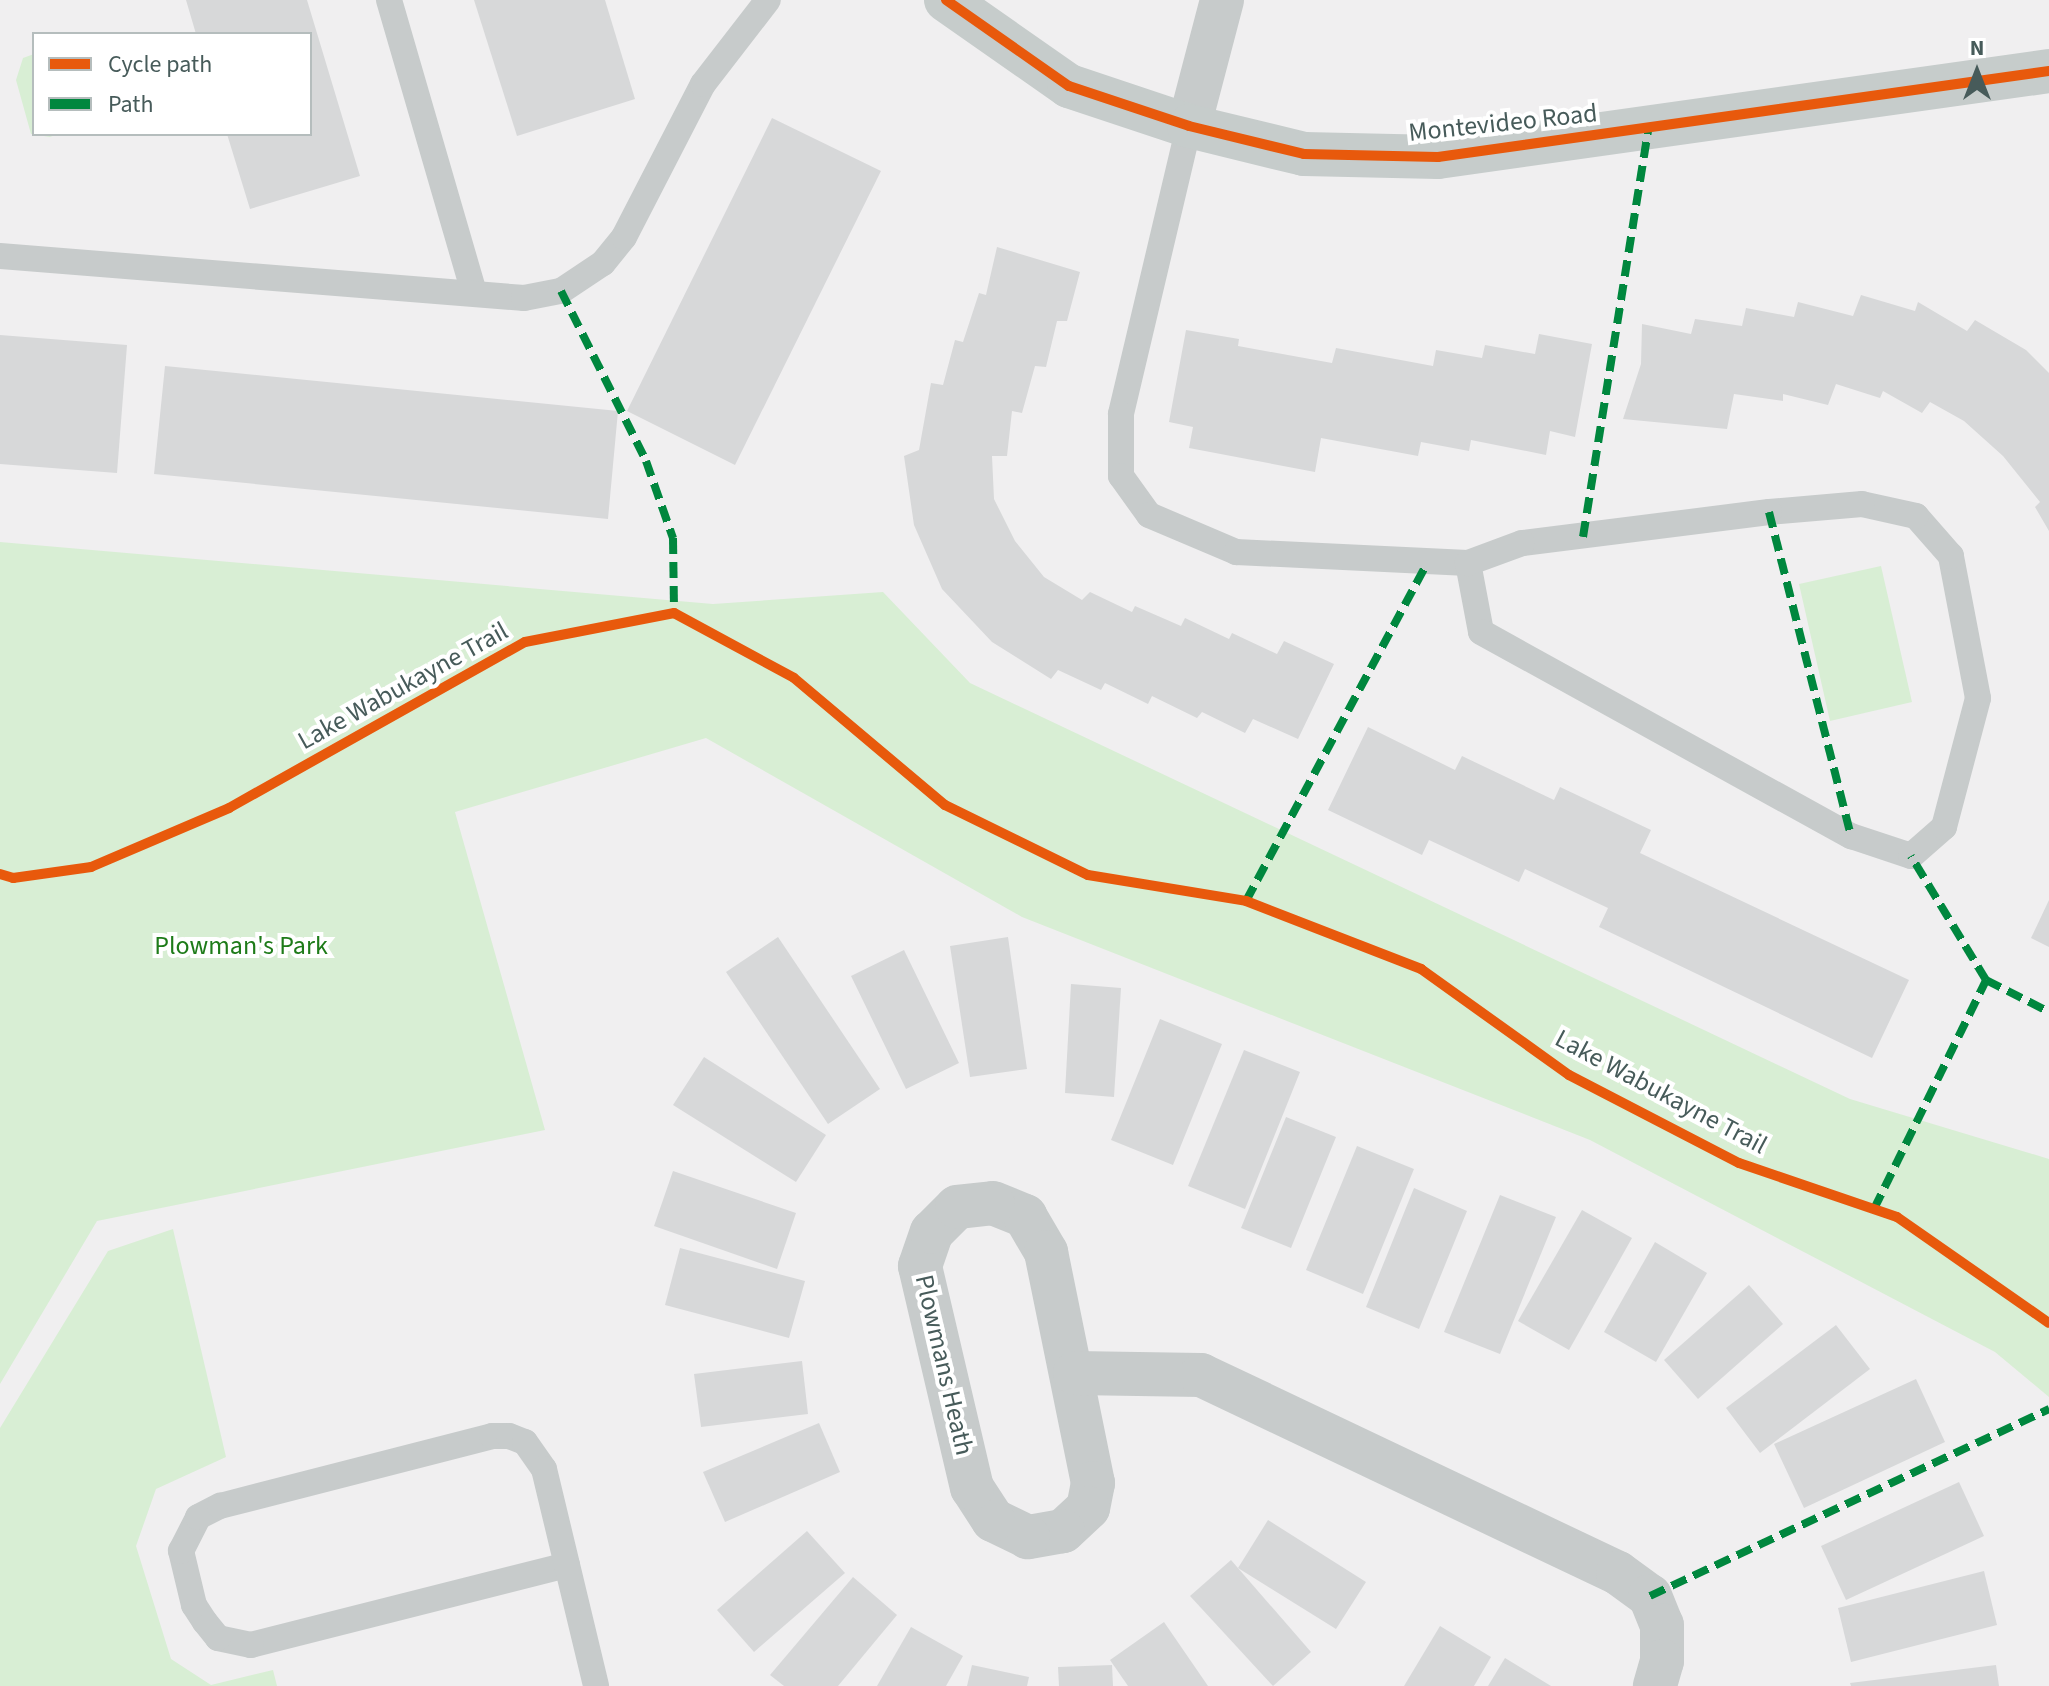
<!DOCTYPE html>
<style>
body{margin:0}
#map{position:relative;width:2049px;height:1686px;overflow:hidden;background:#f0eff0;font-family:"Source Sans 3",sans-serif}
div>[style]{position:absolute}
.green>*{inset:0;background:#d8eed4}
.building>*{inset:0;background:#d7d8d9}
.lane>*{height:26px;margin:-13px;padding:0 13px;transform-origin:13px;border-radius:13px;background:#c7cbcb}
.street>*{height:44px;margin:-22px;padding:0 22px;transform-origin:22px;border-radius:22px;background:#c7cbcb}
.secondary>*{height:44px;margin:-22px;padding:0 22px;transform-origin:22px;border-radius:22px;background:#c6cccb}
.quiet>*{height:8px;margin-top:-4px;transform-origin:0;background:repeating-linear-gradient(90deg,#00873e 0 16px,transparent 0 24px)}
.cycleway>*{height:10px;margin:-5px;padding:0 5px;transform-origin:5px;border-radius:5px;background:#e8590c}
span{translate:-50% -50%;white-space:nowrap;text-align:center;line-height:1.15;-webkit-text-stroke:8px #fff;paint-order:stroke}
.street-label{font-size:26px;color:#475b5a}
.park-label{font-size:26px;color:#1e7b19}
.legend{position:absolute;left:32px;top:32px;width:280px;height:104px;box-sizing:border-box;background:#fff;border:2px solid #b5bdbd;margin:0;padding:10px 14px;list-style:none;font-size:24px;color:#475b5a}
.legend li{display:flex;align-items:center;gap:16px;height:40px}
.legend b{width:40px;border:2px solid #b5bdbd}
.north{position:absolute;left:1937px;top:32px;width:80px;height:80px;-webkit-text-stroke:6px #fff;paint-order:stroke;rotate:0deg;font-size:22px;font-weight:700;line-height:32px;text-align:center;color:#475b5a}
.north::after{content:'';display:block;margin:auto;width:28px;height:36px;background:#475b5a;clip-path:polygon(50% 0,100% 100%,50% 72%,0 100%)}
</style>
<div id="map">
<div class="green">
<i style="clip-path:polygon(34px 54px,34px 134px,58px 134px,50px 137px,31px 134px,16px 80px,23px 58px)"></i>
<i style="clip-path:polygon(0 542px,713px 604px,883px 592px,970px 683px,1850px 1099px,2049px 1159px,2049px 1397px,1995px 1352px,1590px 1140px,1022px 917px,706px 738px,455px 812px,545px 1130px,97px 1221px,0 1384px)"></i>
<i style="clip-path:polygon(1881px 566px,1912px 702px,1830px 721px,1799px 584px)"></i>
<i style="clip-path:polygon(173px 1229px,226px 1457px,156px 1489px,136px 1546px,171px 1659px,211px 1685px,273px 1670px,277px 1686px,0 1686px,0 1428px,108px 1251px)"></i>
</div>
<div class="building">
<i style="clip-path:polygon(186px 0,307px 0,360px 176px,250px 209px,227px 134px,310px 134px,310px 34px,196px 34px)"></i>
<i style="clip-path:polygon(474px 0,605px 0,635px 99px,517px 136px)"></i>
<i style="clip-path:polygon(772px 118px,881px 171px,735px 465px,627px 411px)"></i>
<i style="clip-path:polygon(997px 247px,1080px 272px,1067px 321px,1057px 321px,1046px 367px,1035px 366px,1022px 413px,1012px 411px,1007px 456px,992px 456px,994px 499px,1015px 541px,1044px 577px,1082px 600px,1090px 592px,1132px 612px,1135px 606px,1181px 626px,1185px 618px,1229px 639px,1232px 633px,1277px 654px,1284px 641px,1334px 664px,1298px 739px,1253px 719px,1245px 733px,1202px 712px,1197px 718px,1152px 696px,1148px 704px,1105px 683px,1101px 690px,1058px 670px,1051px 679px,992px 642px,942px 589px,914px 525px,904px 456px,919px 450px,931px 383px,943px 385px,955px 340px,963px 342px,979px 293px,986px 295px)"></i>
<i style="clip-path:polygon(1861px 295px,1915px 311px,1918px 302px,1967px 331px,1975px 320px,2026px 350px,2049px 373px,2049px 531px,2035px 507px,2040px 502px,2003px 456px,1964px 421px,1930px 402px,1922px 413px,1883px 391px,1880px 398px,1836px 384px,1828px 405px,1783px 394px,1783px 401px,1734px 394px,1727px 429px,1623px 419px,1641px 364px,1642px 324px,1691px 334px,1695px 319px,1742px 326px,1746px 308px,1794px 317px,1798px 302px,1853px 316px)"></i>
<i style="clip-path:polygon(1186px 330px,1239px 339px,1238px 346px,1332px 363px,1336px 348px,1433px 366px,1436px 350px,1482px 358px,1485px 345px,1535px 354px,1539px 334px,1592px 344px,1575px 437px,1550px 431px,1546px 455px,1471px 440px,1469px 451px,1421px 442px,1418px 456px,1321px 438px,1315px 472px,1189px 448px,1193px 427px,1169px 422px)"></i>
<i style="clip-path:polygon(0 335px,127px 345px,117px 473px,0 464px)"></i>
<i style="clip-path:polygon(165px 366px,618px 411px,608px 519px,154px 474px)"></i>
<i style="clip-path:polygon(1368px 727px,1455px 770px,1462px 756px,1554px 800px,1560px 787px,1651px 830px,1640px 853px,1909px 980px,1872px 1058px,1599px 927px,1608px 908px,1525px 869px,1519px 882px,1429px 840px,1422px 855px,1328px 810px)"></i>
<i style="clip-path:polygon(2049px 900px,2049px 947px,2031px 938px)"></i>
<i style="clip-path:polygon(778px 937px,880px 1089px,828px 1124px,726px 972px)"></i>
<i style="clip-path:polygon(1008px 937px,1027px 1069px,970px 1077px,950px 946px)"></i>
<i style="clip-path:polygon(904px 950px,959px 1063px,906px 1089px,851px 976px)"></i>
<i style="clip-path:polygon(1071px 984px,1121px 988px,1114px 1097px,1065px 1093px)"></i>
<i style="clip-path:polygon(1160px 1019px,1222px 1044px,1173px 1165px,1111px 1140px)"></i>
<i style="clip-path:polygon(1244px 1050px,1300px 1072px,1245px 1209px,1188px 1186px)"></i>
<i style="clip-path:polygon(704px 1057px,826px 1135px,796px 1182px,673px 1105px)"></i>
<i style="clip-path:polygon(1286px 1117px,1336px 1137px,1291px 1248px,1241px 1228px)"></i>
<i style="clip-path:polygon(1357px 1146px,1414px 1169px,1363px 1294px,1306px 1270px)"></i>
<i style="clip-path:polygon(673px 1171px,796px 1213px,777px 1269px,654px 1226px)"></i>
<i style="clip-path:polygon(1414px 1188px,1467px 1211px,1419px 1329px,1366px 1307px)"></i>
<i style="clip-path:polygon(1500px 1195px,1556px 1217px,1500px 1354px,1444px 1332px)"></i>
<i style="clip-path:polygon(1582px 1210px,1632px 1238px,1569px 1350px,1518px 1321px)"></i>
<i style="clip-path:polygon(1655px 1242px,1707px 1273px,1656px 1362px,1604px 1332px)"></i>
<i style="clip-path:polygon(680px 1248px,805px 1281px,789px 1338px,665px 1305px)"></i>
<i style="clip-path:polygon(1749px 1285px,1783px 1324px,1698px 1399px,1664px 1360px)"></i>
<i style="clip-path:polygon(1836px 1325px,1870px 1369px,1760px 1453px,1726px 1408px)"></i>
<i style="clip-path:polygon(802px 1361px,808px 1414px,701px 1427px,694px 1374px)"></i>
<i style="clip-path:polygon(1916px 1379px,1945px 1442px,1804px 1508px,1774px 1444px)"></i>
<i style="clip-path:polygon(819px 1423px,840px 1472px,725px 1522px,703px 1472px)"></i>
<i style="clip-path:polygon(1959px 1482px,1984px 1536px,1846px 1600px,1821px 1546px)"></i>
<i style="clip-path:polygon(1268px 1520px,1366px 1582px,1336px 1629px,1238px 1568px)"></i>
<i style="clip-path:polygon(807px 1531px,845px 1573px,754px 1652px,717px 1610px)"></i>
<i style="clip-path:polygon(1231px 1560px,1311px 1652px,1273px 1686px,1190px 1596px)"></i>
<i style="clip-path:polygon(1984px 1571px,1997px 1625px,1851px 1662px,1838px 1608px)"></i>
<i style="clip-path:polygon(853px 1577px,897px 1615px,838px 1686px,784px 1686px,770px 1675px)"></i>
<i style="clip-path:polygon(1164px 1622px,1208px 1686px,1128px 1686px,1110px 1660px)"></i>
<i style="clip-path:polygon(1440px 1626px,1491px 1657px,1474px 1686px,1404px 1686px)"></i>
<i style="clip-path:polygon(911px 1627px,963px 1656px,946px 1686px,877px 1686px)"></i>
<i style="clip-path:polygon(1505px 1658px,1551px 1686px,1488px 1686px)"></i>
<i style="clip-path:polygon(972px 1665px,1029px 1677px,1027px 1686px,967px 1686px)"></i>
<i style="clip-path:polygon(1112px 1665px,1113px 1686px,1059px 1686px,1058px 1667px)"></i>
<i style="clip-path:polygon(1996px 1665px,1999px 1686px,1851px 1686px,1850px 1683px)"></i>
</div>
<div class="lane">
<i style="left:389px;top:0;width:305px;rotate:73.8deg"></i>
<i style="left:1189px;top:126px;width:296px;rotate:103.3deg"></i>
<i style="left:1121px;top:414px;width:62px;rotate:90deg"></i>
<i style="left:1121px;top:476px;width:48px;rotate:54.3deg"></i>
<i style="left:1149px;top:515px;width:95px;rotate:23deg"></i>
<i style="left:1236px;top:552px;width:232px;rotate:2.7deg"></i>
<i style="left:1468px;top:563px;width:70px;rotate:79.3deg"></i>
<i style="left:1481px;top:632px;width:423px;rotate:28.9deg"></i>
<i style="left:1851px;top:836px;width:63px;rotate:18.4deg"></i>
<i style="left:1911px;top:856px;width:44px;rotate:-41.3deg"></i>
<i style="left:1944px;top:827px;width:133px;rotate:-75.2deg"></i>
<i style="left:1978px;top:698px;width:145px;rotate:-100.8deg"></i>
<i style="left:1951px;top:556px;width:53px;rotate:-131.2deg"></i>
<i style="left:1916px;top:516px;width:55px;rotate:-167.5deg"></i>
<i style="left:1862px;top:504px;width:93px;rotate:175.1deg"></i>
<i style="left:1769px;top:512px;width:249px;rotate:172.8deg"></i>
<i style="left:1522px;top:543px;width:58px;rotate:159.7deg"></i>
<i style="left:0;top:256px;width:526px;rotate:4.58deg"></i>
<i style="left:524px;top:298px;width:38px;rotate:-11deg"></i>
<i style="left:561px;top:291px;width:50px;rotate:-33.7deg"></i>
<i style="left:603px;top:263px;width:33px;rotate:-51deg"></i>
<i style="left:624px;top:237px;width:172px;rotate:-62.7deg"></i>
<i style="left:703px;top:84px;width:106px;rotate:-52.3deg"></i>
<i style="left:567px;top:1565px;width:326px;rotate:165.8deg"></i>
<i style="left:251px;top:1645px;width:34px;rotate:-168deg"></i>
<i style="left:218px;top:1638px;width:21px;rotate:-129deg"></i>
<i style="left:205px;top:1622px;width:20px;rotate:-123deg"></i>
<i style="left:194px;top:1605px;width:56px;rotate:-103.5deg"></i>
<i style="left:181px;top:1551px;width:38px;rotate:-63deg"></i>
<i style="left:198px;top:1517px;width:25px;rotate:-27deg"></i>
<i style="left:220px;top:1506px;width:281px;rotate:-14.4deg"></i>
<i style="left:492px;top:1436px;width:17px"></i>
<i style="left:509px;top:1436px;width:17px;rotate:21deg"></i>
<i style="left:525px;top:1442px;width:33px;rotate:55deg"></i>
<i style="left:544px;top:1469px;width:223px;rotate:76.5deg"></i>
</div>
<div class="street">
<i style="left:1189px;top:126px;width:130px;rotate:-75.3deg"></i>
<i style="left:993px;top:1203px;width:35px;rotate:22deg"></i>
<i style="left:1025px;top:1216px;width:42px;rotate:59.7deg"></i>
<i style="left:1046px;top:1252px;width:236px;rotate:78.5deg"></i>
<i style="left:1093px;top:1483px;width:25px;rotate:101deg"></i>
<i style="left:1088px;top:1508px;width:34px;rotate:137deg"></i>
<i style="left:1063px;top:1531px;width:36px;rotate:170deg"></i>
<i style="left:1028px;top:1537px;width:39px;rotate:-154deg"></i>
<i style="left:993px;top:1520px;width:38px;rotate:-123deg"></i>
<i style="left:972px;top:1488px;width:228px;rotate:-103.2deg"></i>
<i style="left:920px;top:1266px;width:36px;rotate:-71deg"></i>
<i style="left:932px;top:1232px;width:35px;rotate:-45deg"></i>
<i style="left:957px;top:1207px;width:36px;rotate:-6deg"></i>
<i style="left:1075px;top:1373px;width:126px;rotate:0.9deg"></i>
<i style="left:1201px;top:1375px;width:462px;rotate:25.4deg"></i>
<i style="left:1618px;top:1573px;width:39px;rotate:36deg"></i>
<i style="left:1650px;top:1596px;width:31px;rotate:68deg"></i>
<i style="left:1662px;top:1625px;width:36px;rotate:90deg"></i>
<i style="left:1662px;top:1661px;width:26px;rotate:106deg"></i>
</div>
<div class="secondary">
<i style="left:946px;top:0;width:150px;rotate:35deg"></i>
<i style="left:1069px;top:86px;width:126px;rotate:18.4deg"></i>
<i style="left:1189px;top:126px;width:118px;rotate:13.7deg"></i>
<i style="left:1304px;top:154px;width:134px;rotate:1.3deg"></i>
<i style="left:1438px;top:157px;width:617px;rotate:-8.01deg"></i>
</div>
<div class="quiet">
<i style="left:561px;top:291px;width:190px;rotate:63.4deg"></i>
<i style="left:646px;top:461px;width:82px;rotate:70.7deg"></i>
<i style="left:673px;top:538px;width:75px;rotate:89.2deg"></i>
<i style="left:1769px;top:512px;width:334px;rotate:75.8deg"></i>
<i style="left:1583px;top:537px;width:413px;rotate:-80.9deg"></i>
<i style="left:1246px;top:901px;width:383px;rotate:-61.8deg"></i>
<i style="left:1986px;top:980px;width:71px;rotate:26.9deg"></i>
<i style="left:1874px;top:1209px;width:255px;rotate:-63.9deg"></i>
<i style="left:1986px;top:980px;width:145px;rotate:-121.2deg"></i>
<i style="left:1650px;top:1596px;width:441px;rotate:-25.1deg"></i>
</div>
<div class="cycleway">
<i style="left:946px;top:0;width:150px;rotate:35deg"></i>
<i style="left:1069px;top:86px;width:126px;rotate:18.4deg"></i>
<i style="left:1189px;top:126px;width:118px;rotate:13.7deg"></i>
<i style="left:1304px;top:154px;width:134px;rotate:1.3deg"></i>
<i style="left:1438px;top:157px;width:617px;rotate:-8.01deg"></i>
<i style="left:0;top:874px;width:14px;rotate:17deg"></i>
<i style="left:13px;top:878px;width:79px;rotate:-8deg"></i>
<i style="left:91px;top:867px;width:150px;rotate:-23.1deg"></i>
<i style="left:229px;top:808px;width:339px;rotate:-29.3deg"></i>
<i style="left:525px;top:642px;width:152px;rotate:-11deg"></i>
<i style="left:674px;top:613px;width:136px;rotate:28.4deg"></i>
<i style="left:794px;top:678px;width:197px;rotate:40.1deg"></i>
<i style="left:945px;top:805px;width:159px;rotate:26.1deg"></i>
<i style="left:1088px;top:875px;width:160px;rotate:9.3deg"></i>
<i style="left:1246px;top:901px;width:188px;rotate:21.2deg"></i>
<i style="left:1421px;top:969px;width:182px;rotate:35.6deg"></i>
<i style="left:1569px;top:1075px;width:191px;rotate:27.4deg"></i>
<i style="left:1739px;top:1163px;width:167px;rotate:18.9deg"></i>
<i style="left:1897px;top:1217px;width:185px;rotate:34.9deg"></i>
</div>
<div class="street-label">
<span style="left:1503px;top:123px;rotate:-6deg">Montevideo Road</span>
<span style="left:403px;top:686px;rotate:-29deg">Lake Wabukayne Trail</span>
<span style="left:1661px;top:1092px;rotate:28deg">Lake Wabukayne Trail</span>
<span style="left:944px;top:1365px;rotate:77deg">Plowmans Heath</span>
</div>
<div class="park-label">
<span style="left:241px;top:946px">Plowman's Park</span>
</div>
<ul class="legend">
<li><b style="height:10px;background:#e8590c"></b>Cycle path</li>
<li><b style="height:10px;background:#00873e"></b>Path</li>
</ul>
<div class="north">N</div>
</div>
